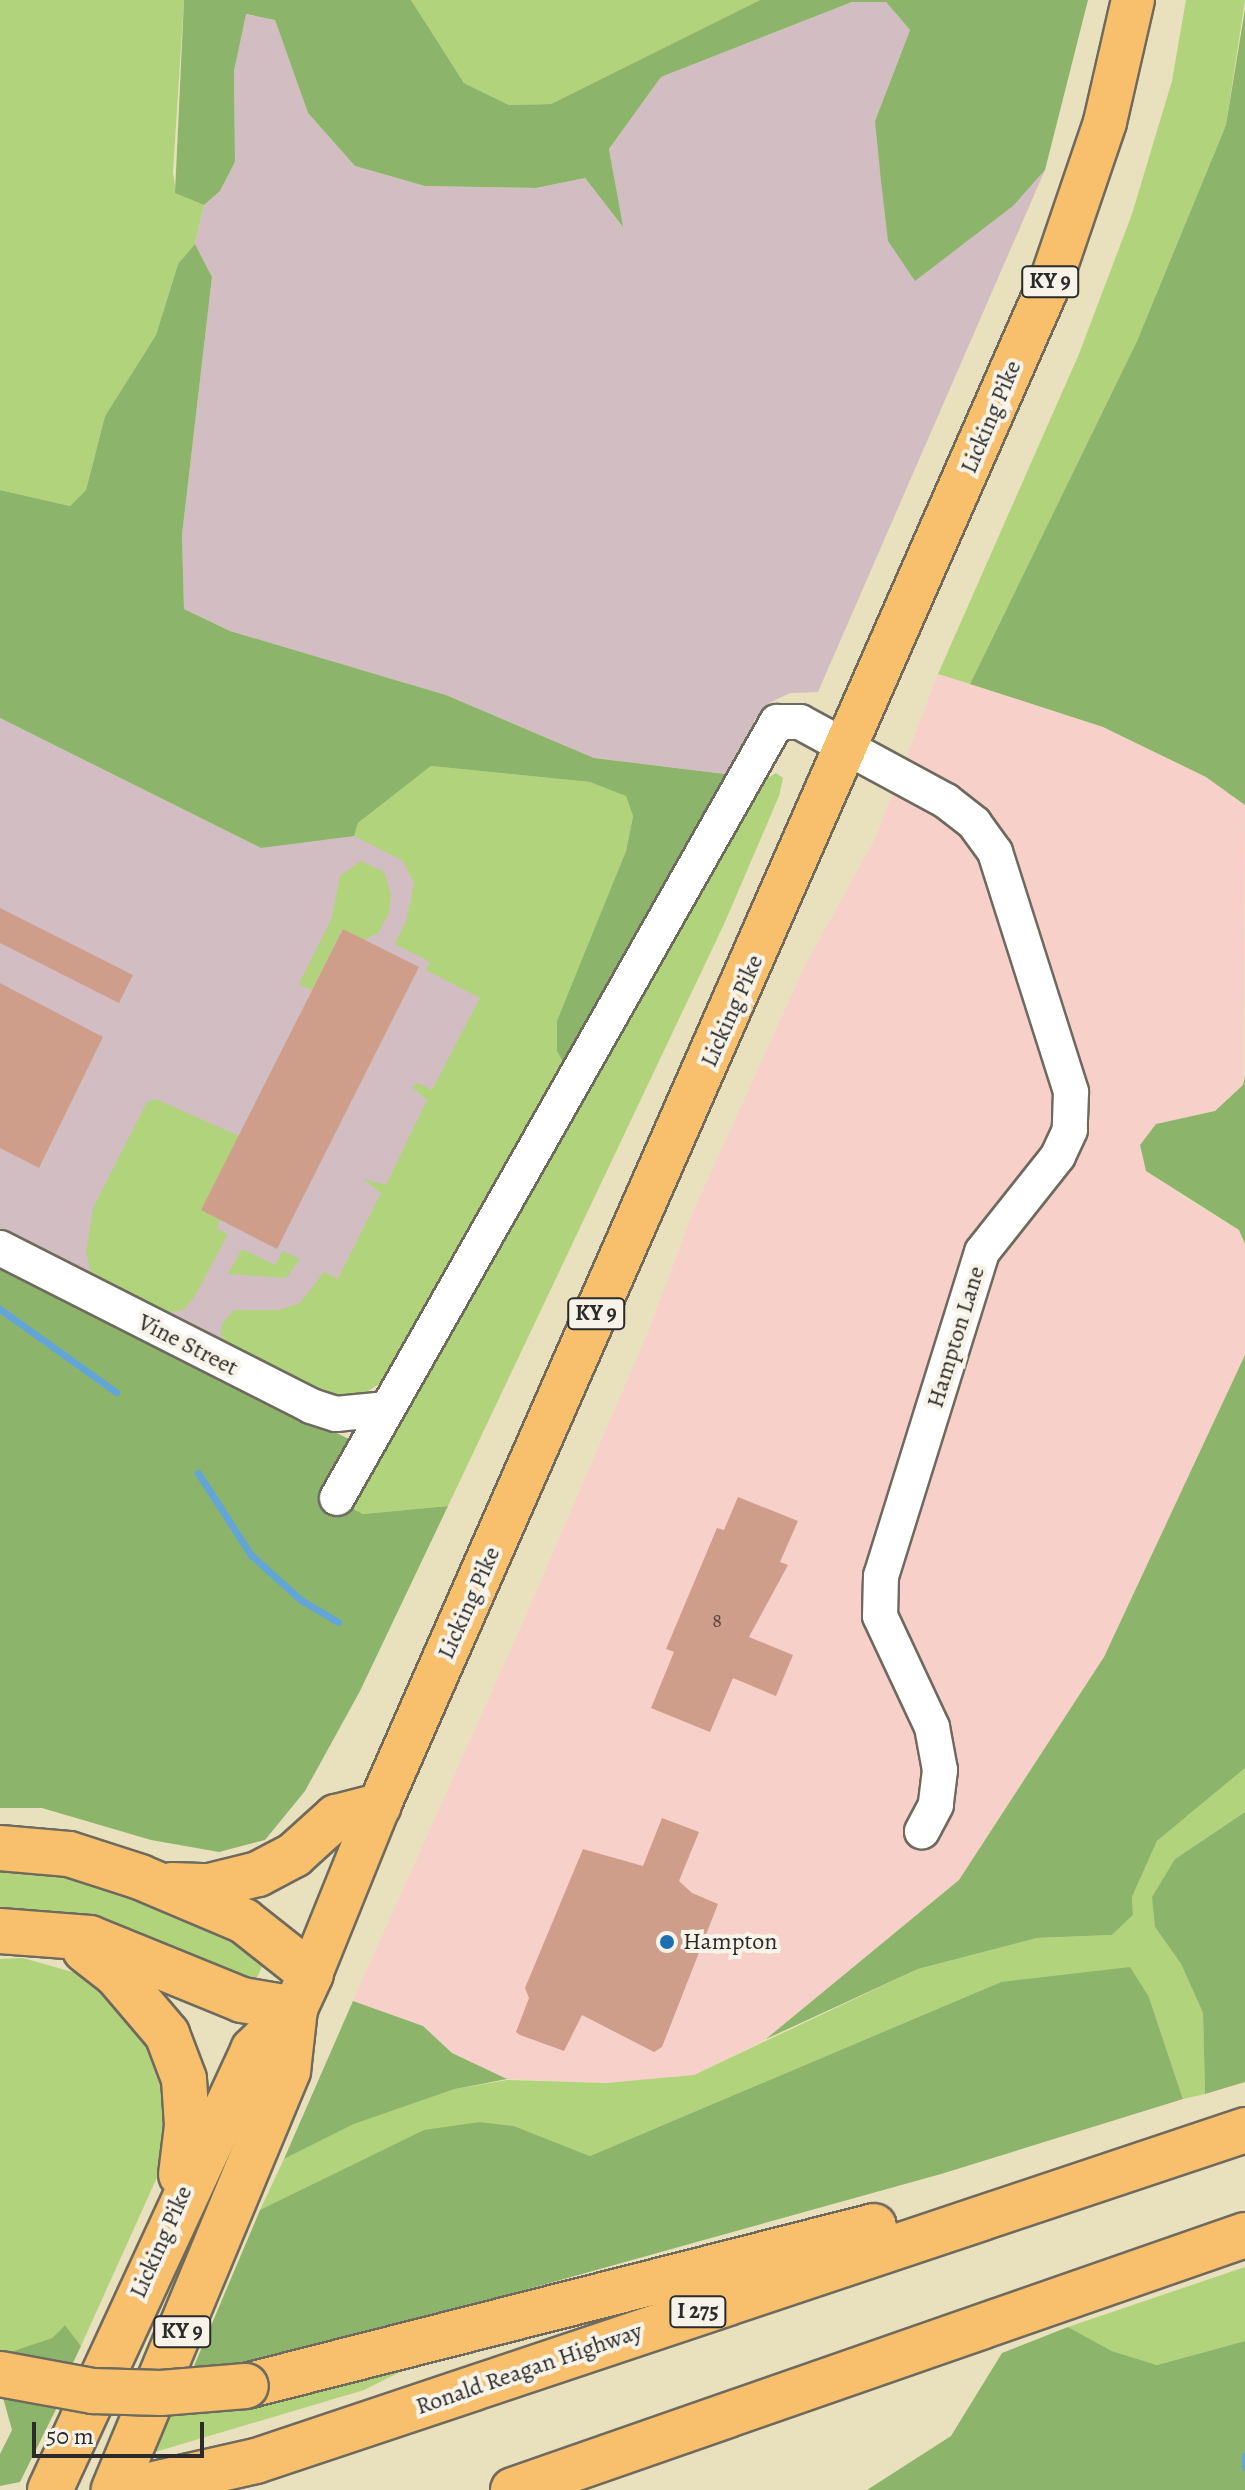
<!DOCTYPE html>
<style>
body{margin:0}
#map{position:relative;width:1245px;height:2490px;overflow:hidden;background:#e9e0bd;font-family:Alegreya,serif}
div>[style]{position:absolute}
.built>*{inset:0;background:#f7d0ca}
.industrial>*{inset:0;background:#d2bec2}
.green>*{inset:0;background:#b1d37b}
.forest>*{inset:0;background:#8cb56b}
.stream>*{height:7px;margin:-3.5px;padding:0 3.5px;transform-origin:3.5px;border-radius:3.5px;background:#63a5d7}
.building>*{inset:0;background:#cf9e8b}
.roads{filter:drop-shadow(2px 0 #6e6a5e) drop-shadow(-2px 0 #6e6a5e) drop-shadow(0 2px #6e6a5e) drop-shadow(0 -2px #6e6a5e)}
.minor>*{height:34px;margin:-17px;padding:0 17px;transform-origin:17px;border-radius:17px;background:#fff}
.major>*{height:42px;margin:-21px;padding:0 21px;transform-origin:21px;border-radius:21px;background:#f8bf6c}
.highway>*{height:44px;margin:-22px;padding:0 22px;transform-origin:22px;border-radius:22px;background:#f8bf6c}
.bridges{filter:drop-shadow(2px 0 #6e6a5e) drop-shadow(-2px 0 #6e6a5e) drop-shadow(0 2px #6e6a5e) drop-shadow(0 -2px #6e6a5e)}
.highway-bridge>*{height:44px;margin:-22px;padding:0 22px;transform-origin:22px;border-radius:22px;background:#f8bf6c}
.dots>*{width:22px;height:22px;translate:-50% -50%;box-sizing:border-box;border:4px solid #f7f3e8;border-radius:50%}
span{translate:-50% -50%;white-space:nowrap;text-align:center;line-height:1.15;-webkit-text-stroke:8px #f7f3e8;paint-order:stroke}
.number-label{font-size:20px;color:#544843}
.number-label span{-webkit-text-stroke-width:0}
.shield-label span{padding:2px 6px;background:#f7f3e8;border:2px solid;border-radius:6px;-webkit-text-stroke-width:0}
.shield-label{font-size:22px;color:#2b2b2b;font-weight:700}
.street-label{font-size:24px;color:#2b2b2b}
.poi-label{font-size:24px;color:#2b2b2b}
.left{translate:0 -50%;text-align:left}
.scale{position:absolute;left:32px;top:2422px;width:172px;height:36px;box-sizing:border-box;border:4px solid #2b2b2b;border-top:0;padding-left:10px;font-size:24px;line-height:28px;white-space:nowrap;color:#2b2b2b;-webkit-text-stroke:6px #f7f3e8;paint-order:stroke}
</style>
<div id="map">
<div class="built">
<i style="clip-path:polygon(938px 674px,1103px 727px,1206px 777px,1245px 805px,1243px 1085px,1215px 1111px,1156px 1124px,1178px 1194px,1239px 1230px,1245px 1244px,1245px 1355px,1104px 1657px,959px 1880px,766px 2039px,694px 2075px,606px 2083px,507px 2079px,452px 2053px,423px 2026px,353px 2001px,525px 1618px,649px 1330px,694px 1210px,805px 966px,876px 837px)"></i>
</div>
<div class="industrial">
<i style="clip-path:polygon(852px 2px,886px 2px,910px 30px,875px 121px,915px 280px,1013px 206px,1045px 170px,818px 692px,790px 693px,769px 703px,755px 719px,733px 775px,594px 758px,446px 695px,230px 631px,184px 609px,182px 535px,212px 277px,195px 244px,204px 205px,220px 191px,235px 162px,234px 71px,245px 14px,275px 20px,308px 113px,355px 166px,425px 186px,536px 188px,585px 178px,622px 226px,609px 149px,661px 77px)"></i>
<i style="clip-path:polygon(0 718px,261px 848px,590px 782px,363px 1394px,308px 1388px,0 1230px)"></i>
</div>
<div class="green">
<i style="clip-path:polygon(0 0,184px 0,173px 172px,176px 193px,204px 205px,195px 244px,178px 264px,156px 335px,105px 416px,86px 490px,70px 506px,0 490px)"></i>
<i style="clip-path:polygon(411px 0,760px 0,551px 104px,509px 105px,464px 83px)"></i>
<i style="clip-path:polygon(1186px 0,1245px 0,1226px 125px,1137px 341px,970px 684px,938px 674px,1079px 354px,1132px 214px,1172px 81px)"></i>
<i style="clip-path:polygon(431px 766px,590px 782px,626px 795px,633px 816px,626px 851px,594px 931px,567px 1069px,384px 1381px,363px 1394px,333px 1394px,308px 1388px,231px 1351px,221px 1335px,222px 1324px,234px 1310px,279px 1310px,300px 1303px,324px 1272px,338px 1279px,381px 1193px,363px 1179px,386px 1185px,427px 1100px,412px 1087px,418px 1083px,432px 1090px,480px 998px,426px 970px,430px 962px,395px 944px,407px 919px,414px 883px,403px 861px,354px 836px,358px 823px)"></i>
<i style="clip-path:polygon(776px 773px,783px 778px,779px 796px,725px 922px,448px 1506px,363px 1514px,351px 1508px,642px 990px,764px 780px)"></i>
<i style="clip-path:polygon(361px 861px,384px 872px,391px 895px,389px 913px,378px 933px,364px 940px,343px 929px,312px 990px,299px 984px,331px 920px,340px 876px)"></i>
<i style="clip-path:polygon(156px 1099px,239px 1136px,202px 1210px,220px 1220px,217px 1229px,228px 1234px,195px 1296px,183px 1310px,159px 1314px,93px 1280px,86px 1253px,93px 1208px,147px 1102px)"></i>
<i style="clip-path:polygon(242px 1249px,275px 1265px,283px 1251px,300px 1259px,286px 1278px,228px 1274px)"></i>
<i style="clip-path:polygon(1245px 1768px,1245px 1812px,1175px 1859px,1155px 1927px,1181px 1964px,1203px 2013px,1205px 2094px,1183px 2099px,1149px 1997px,1001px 1982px,590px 2156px,514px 2126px,480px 2122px,260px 2210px,284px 2159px,354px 2124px,455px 2089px,507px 2080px,606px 2083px,694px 2075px,918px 1969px,1037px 1938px,1112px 1935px,1133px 1915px,1132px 1897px,1157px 1841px)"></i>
<i style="clip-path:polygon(0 1860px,129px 1889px,264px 1955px,262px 1967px,254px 1983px,51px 1913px,0 1908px)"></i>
<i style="clip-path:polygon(23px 1958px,94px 1978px,129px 2005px,170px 2076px,168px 2153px,81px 2346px,65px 2325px,52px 2338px,7px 2353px,0 2351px,0 1959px)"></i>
<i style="clip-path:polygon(1245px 2267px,1245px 2341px,1157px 2365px,1112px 2351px,1068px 2327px)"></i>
<i style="clip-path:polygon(438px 2353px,364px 2390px,155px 2452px,174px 2405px)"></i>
</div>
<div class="forest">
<i style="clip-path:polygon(184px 0,411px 0,464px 83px,509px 105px,551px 104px,760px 0,1088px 0,1045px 170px,1013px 206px,915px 281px,888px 241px,881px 181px,875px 121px,910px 30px,886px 2px,852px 2px,661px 77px,609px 149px,623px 227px,585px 178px,536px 188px,425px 186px,355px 166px,308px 113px,275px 20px,246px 14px,234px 71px,235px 162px,220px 191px,204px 205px,175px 193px)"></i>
<i style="clip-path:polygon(1245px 9px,1245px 805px,1206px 777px,1103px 727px,970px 684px,1137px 341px,1226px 125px)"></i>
<i style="clip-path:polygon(195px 244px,212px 277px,182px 535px,184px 609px,230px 631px,446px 695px,594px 758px,733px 775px,567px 1069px,557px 1051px,557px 1021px,626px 851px,633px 816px,626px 796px,590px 782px,431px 766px,358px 823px,354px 836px,261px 848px,0 718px,0 490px,70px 506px,86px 490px,105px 416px,156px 335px,178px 264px)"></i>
<i style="clip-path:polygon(1245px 1076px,1245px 1244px,1239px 1230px,1146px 1171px,1140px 1145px,1156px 1124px,1215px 1111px,1243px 1085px)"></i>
<i style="clip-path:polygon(0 1268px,351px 1440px,326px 1495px,363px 1514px,448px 1506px,360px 1691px,305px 1791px,265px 1840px,219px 1852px,151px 1840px,42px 1808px,0 1808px)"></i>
<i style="clip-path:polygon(1245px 1355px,1245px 1768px,1157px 1841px,1132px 1897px,1133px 1915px,1112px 1935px,1037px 1938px,918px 1969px,766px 2039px,959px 1880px,1104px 1657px)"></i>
<i style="clip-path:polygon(1245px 1812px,1245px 2082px,1205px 2094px,1203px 2013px,1181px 1964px,1155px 1927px,1152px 1897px,1175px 1859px)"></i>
<i style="clip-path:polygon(1130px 1967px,1149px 1997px,1183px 2099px,941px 2174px,241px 2369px,191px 2373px,260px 2210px,424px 2130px,480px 2122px,514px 2126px,590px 2156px,1001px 1982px)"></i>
<i style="clip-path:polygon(353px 2001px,423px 2026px,452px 2053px,507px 2079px,455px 2089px,354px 2124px,284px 2159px)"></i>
<i style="clip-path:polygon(65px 2325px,81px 2346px,71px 2367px,7px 2353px,52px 2338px)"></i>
<i style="clip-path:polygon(1068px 2327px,1112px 2351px,1157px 2365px,1245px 2341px,1245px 2490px,867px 2490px,951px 2436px,1002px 2353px)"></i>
<i style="clip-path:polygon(0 2387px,62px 2397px,20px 2482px,0 2486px,0 2454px,12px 2430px)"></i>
</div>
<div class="stream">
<i style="left:0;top:1309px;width:143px;rotate:35.6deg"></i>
<i style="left:198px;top:1473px;width:98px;rotate:57.1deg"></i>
<i style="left:251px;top:1555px;width:67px;rotate:42deg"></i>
<i style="left:301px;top:1600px;width:43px;rotate:30.7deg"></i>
<i style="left:1245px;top:2456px;width:11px;rotate:90deg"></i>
</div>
<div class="building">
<i style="clip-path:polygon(0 908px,133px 975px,119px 1003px,0 943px)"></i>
<i style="clip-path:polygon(343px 929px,419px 967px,277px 1249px,201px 1210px)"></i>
<i style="clip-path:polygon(0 983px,103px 1037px,39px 1168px,0 1148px)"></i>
<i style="clip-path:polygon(738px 1497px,798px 1521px,780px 1562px,788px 1565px,749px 1637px,793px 1655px,776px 1696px,733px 1678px,710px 1732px,651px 1708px,674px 1652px,666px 1649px,717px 1528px,724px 1530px)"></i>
<i style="clip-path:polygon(662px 1818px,699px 1832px,679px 1881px,692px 1893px,718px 1904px,662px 2047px,654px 2052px,582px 2015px,564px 2051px,520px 2035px,516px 2032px,529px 1998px,525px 1988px,583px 1849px,643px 1866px)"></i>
</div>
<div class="roads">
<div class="minor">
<i style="left:0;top:1248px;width:349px;rotate:26.9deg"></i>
<i style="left:311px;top:1406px;width:26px;rotate:18deg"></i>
<i style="left:336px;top:1414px;width:49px;rotate:-5.8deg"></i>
<i style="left:337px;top:1498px;width:892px;rotate:-60.45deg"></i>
<i style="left:777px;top:722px;width:23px"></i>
<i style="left:800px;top:722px;width:166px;rotate:28.4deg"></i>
<i style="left:946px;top:801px;width:36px;rotate:38deg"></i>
<i style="left:974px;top:823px;width:36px;rotate:54deg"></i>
<i style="left:995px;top:852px;width:252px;rotate:72.4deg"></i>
<i style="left:1071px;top:1092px;width:38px;rotate:92deg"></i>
<i style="left:1070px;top:1130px;width:29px;rotate:115deg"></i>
<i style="left:1058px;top:1156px;width:122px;rotate:128.4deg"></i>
<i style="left:982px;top:1252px;width:339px;rotate:107.3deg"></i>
<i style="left:881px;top:1576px;width:40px;rotate:91.4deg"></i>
<i style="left:880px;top:1616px;width:123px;rotate:64.9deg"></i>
<i style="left:932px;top:1727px;width:44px;rotate:79.5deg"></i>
<i style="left:940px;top:1770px;width:35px;rotate:97deg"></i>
<i style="left:936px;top:1805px;width:30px;rotate:118deg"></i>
</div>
<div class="major">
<i style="left:311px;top:1974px;width:181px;rotate:-68deg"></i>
<i style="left:379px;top:1806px;width:1673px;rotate:-66.24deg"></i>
<i style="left:1053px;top:275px;width:162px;rotate:-71.2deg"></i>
<i style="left:1105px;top:122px;width:125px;rotate:-77.1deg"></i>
</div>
<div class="highway">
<i style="left:0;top:1848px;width:69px;rotate:5deg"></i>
<i style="left:69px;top:1854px;width:75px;rotate:17.9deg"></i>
<i style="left:140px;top:1877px;width:113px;rotate:22.9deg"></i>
<i style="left:244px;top:1921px;width:85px;rotate:38.3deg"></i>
<i style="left:311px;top:1974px;width:38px;rotate:115deg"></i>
<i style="left:295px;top:2009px;width:62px;rotate:96.4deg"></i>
<i style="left:288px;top:2071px;width:454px;rotate:112.6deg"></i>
<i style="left:172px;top:1885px;width:37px;rotate:2deg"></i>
<i style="left:209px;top:1886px;width:50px;rotate:-13.8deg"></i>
<i style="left:258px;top:1874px;width:41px;rotate:-27.8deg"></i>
<i style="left:294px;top:1855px;width:57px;rotate:-42.1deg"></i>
<i style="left:336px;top:1817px;width:44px;rotate:-14.3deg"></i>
<i style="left:0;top:1931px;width:90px;rotate:4.4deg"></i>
<i style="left:90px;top:1938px;width:164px;rotate:22.2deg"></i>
<i style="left:242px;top:2000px;width:54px;rotate:9.6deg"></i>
<i style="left:85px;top:1950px;width:39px;rotate:38deg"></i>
<i style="left:116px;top:1974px;width:79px;rotate:49.6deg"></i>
<i style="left:167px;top:2034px;width:48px;rotate:69.3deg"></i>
<i style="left:184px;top:2079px;width:47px;rotate:86.3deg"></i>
<i style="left:187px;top:2126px;width:49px;rotate:97deg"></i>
<i style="left:246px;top:2386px;width:648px;rotate:-14.29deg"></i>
<i style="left:50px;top:2490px;width:485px;rotate:-65.2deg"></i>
<i style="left:253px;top:2050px;width:59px;rotate:-44.3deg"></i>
<i style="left:128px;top:2490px;width:131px;rotate:-12.8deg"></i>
<i style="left:256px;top:2461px;width:1043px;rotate:-18.5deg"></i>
<i style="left:513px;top:2490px;width:775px;rotate:-19.21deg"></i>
</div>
</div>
<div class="bridges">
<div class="highway-bridge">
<i style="left:0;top:2374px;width:95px;rotate:10.4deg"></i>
<i style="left:93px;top:2391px;width:68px;rotate:1.7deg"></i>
<i style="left:161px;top:2393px;width:85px;rotate:-4.7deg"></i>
</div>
</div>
<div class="dots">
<i style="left:667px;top:1942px;background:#1f6fb2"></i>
</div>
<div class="number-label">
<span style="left:717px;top:1620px">8</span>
</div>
<div class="shield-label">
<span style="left:1050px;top:282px">KY 9</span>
<span style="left:596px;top:1314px">KY 9</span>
<span style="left:698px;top:2312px">I 275</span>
<span style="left:182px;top:2332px">KY 9</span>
</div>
<div class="street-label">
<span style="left:991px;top:417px;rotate:-67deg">Licking Pike</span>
<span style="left:732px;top:1011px;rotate:-66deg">Licking Pike</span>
<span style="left:956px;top:1337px;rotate:-73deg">Hampton Lane</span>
<span style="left:188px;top:1345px;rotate:27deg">Vine Street</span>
<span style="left:469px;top:1603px;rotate:-66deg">Licking Pike</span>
<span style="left:161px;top:2242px;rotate:-66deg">Licking Pike</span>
<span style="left:529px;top:2369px;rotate:-19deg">Ronald Reagan Highway</span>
</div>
<div class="poi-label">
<span class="left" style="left:683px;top:1942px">Hampton</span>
</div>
<div class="scale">50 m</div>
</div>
